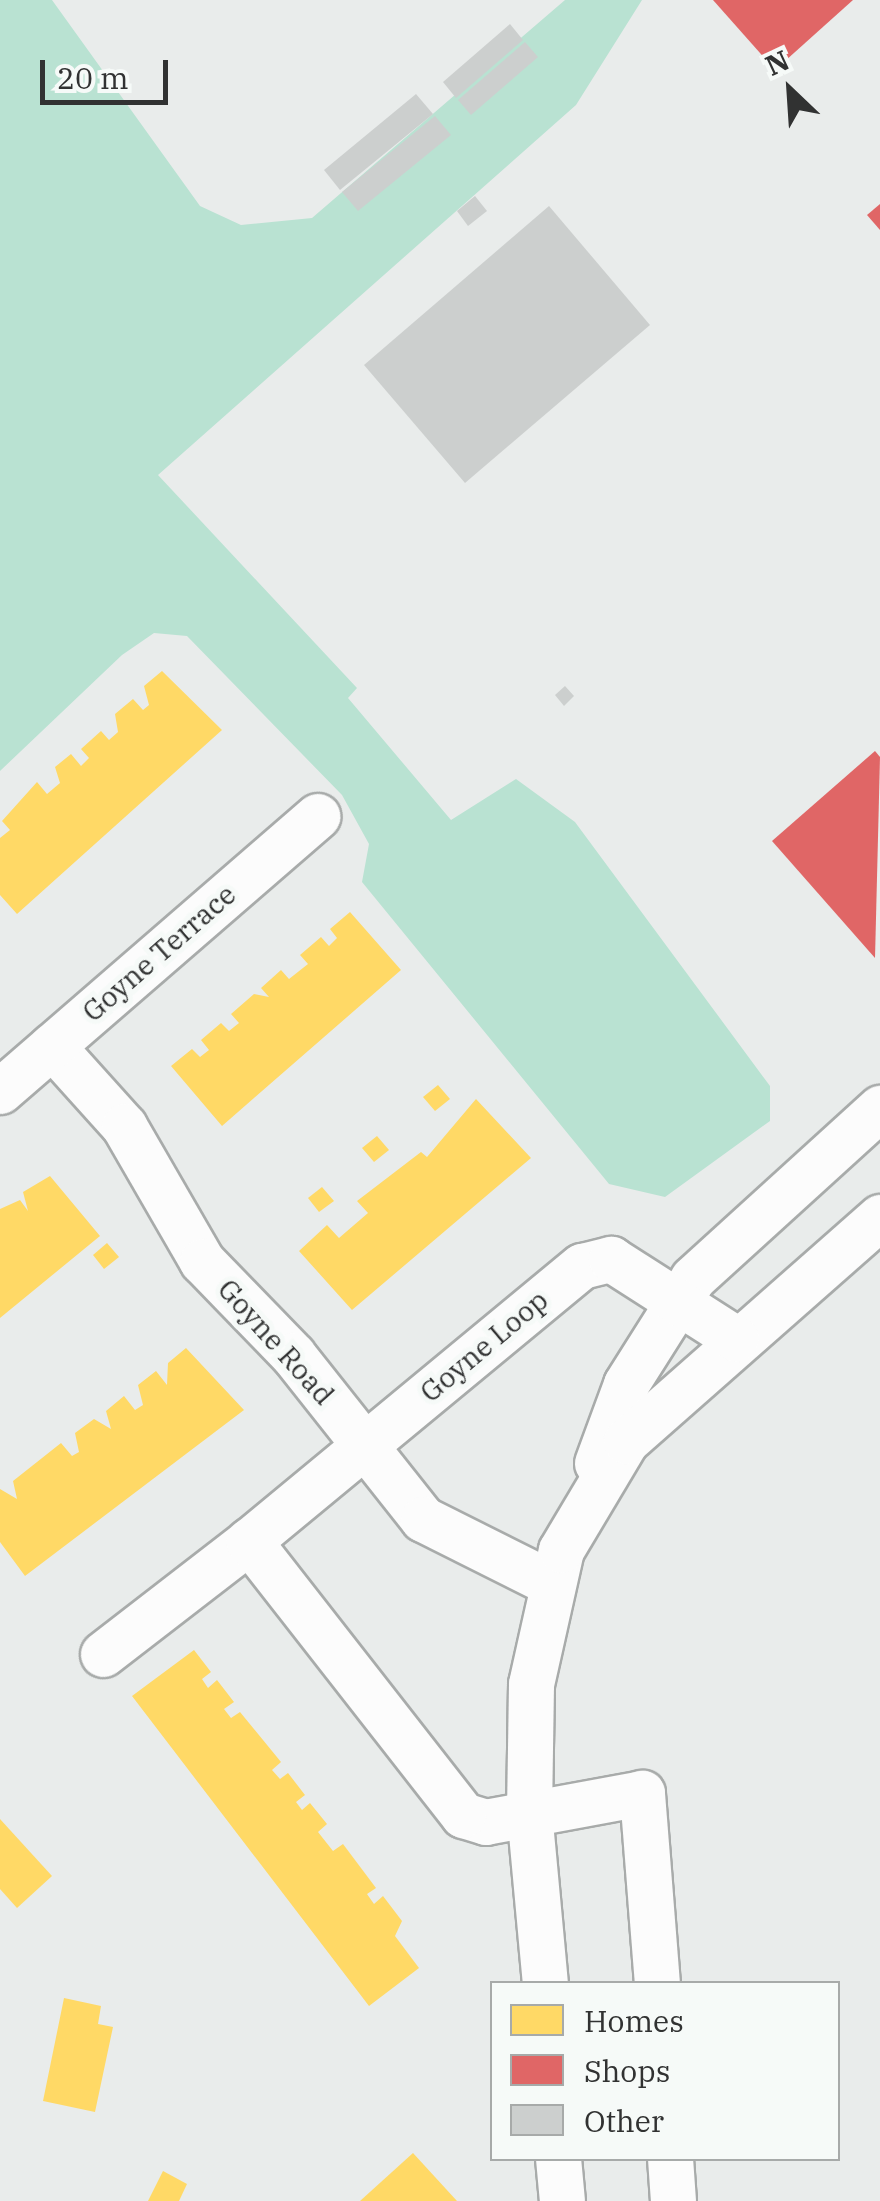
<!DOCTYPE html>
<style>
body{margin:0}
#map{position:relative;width:880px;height:2201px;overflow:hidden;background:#e9eceb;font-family:"IBM Plex Serif",serif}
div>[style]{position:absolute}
.green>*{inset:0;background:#b9e2d2}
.homes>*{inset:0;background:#ffd966}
.shops>*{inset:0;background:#e06666}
.building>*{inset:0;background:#cccfce}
.roads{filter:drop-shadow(2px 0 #a8abaa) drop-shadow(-2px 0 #a8abaa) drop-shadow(0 2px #a8abaa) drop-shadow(0 -2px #a8abaa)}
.minor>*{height:45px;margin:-22.5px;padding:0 22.5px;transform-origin:22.5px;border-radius:22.5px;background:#fcfcfc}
span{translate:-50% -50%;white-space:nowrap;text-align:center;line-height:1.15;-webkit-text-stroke:10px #f6faf8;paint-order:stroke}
.street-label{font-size:28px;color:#313232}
.legend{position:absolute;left:490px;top:1981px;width:350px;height:180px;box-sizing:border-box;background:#f6faf8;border:2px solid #a7aaa9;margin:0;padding:12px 18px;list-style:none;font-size:30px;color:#313232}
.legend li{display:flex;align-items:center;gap:20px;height:50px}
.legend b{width:50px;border:2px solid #a7aaa9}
.north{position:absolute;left:740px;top:40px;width:100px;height:100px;-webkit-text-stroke:8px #f6faf8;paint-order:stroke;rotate:335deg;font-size:28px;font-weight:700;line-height:40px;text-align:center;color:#313232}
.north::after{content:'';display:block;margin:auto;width:35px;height:45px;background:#313232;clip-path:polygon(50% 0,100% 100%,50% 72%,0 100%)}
.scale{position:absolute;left:40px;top:60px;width:128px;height:45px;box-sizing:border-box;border:5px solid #313232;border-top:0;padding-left:12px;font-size:30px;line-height:35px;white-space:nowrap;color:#313232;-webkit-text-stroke:8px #f6faf8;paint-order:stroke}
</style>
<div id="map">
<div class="green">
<i style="clip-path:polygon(0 0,52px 0,200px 206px,241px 225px,312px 218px,565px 0,642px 0,576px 105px,158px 475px,357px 688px,348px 698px,451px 820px,516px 779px,575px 822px,770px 1086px,770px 1121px,665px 1197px,609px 1184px,362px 882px,369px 844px,342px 795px,187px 636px,154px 633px,122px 655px,0 771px)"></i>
</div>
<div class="homes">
<i style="clip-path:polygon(162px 671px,222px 730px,17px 914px,0 895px,0 838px,10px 830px,2px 821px,37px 782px,47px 794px,60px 783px,55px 767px,71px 754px,81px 766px,89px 758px,81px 749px,101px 731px,109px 740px,118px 732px,115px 714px,133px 699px,143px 710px,149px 705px,144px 686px)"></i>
<i style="clip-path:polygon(350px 912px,401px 970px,222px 1126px,171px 1066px,192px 1049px,200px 1057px,209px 1050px,201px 1040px,221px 1023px,229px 1031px,239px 1023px,231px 1014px,254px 994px,269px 997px,261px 988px,281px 970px,289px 979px,308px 964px,300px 955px,321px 937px,329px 946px,337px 938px,330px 929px)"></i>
<i style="clip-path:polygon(438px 1085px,450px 1099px,435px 1111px,423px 1097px)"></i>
<i style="clip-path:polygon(476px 1099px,531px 1158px,352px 1310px,299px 1251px,327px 1225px,339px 1238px,368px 1213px,357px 1201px,421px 1152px,427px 1157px)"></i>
<i style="clip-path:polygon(377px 1136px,389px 1150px,374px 1162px,362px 1148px)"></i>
<i style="clip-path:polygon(50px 1176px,100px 1236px,0 1318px,0 1209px,20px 1200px,28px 1211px,23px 1192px)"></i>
<i style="clip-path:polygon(322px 1187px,334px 1201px,319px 1212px,308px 1198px)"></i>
<i style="clip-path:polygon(107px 1243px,119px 1257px,104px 1269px,93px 1255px)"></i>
<i style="clip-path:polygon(186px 1348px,244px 1410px,25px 1576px,0 1542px,0 1489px,17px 1499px,13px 1481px,61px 1443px,72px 1456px,79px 1452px,75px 1433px,94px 1419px,111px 1429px,106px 1411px,124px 1396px,135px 1410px,143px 1405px,138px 1385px,156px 1371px,167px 1385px,168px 1363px)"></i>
<i style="clip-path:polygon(194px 1650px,211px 1672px,202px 1679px,208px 1688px,217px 1680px,234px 1702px,224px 1709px,231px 1718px,240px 1712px,281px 1762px,272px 1770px,280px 1779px,288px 1773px,305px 1795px,296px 1802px,302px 1810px,310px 1803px,327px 1824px,318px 1832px,333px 1851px,343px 1844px,376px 1888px,367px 1894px,374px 1904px,383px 1896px,402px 1921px,395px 1936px,419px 1968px,369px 2006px,132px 1696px)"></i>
<i style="clip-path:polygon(0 1819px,52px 1876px,17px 1908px,0 1889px)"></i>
<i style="clip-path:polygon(64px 1998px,101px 2006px,98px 2024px,113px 2027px,95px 2112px,43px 2101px)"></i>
<i style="clip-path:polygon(413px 2153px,457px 2201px,360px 2201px)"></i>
<i style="clip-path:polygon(163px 2171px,187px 2184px,179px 2201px,148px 2201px)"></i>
</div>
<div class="shops">
<i style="clip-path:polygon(713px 0,853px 0,775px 70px)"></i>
<i style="clip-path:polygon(880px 204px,880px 230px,867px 215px)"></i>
<i style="clip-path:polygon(875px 751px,880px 757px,875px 958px,772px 841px)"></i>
</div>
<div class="building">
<i style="clip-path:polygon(510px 24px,523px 40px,456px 98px,443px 82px)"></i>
<i style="clip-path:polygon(525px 42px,538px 57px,471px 115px,458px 100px)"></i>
<i style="clip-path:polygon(416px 94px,433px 114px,340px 190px,324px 170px)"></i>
<i style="clip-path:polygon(435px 116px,451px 135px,358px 211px,342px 192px)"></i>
<i style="clip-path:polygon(475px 196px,487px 211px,468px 226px,457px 211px)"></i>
<i style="clip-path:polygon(549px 206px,650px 325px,465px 483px,364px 365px)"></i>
<i style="clip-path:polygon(565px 686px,574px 696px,564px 706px,555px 695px)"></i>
</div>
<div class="roads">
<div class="minor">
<i style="left:52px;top:1046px;width:108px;rotate:48deg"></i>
<i style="left:124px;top:1126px;width:156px;rotate:60deg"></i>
<i style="left:202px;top:1261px;width:131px;rotate:45.9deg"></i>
<i style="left:293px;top:1355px;width:209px;rotate:51.6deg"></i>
<i style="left:423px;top:1519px;width:143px;rotate:26.6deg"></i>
<i style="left:0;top:1091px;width:420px;rotate:-40.9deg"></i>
<i style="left:597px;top:1463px;width:84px;rotate:-69.8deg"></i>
<i style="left:626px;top:1384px;width:125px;rotate:-57.7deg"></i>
<i style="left:693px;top:1278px;width:253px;rotate:-42.3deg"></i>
<i style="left:103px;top:1654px;width:185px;rotate:-37.7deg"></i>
<i style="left:545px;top:1984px;width:173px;rotate:-95.3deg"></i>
<i style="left:529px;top:1812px;width:128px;rotate:-89.1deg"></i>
<i style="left:531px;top:1684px;width:137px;rotate:-77.4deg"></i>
<i style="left:561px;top:1550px;width:127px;rotate:-59.2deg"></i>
<i style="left:626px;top:1441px;width:339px;rotate:-41.4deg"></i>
<i style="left:657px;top:1984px;width:192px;rotate:-94.5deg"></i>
<i style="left:642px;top:1793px;width:159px;rotate:169.5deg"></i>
<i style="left:486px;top:1822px;width:24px;rotate:-163deg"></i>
<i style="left:463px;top:1815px;width:348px;rotate:-128deg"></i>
<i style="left:249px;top:1541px;width:432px;rotate:-39.6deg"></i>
<i style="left:582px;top:1266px;width:30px;rotate:-14deg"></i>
<i style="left:611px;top:1259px;width:148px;rotate:32.6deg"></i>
<i style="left:558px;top:2158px;width:43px;rotate:84.7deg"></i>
<i style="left:670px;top:2158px;width:43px;rotate:86deg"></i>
</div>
</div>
<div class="street-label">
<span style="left:159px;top:953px;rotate:-41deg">Goyne Terrace</span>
<span style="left:276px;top:1342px;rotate:48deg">Goyne Road</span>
<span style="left:484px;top:1346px;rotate:-40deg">Goyne Loop</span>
</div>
<ul class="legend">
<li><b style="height:28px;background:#ffd966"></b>Homes</li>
<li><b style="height:28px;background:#e06666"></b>Shops</li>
<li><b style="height:28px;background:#cccfce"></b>Other</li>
</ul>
<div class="north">N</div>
<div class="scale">20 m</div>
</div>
